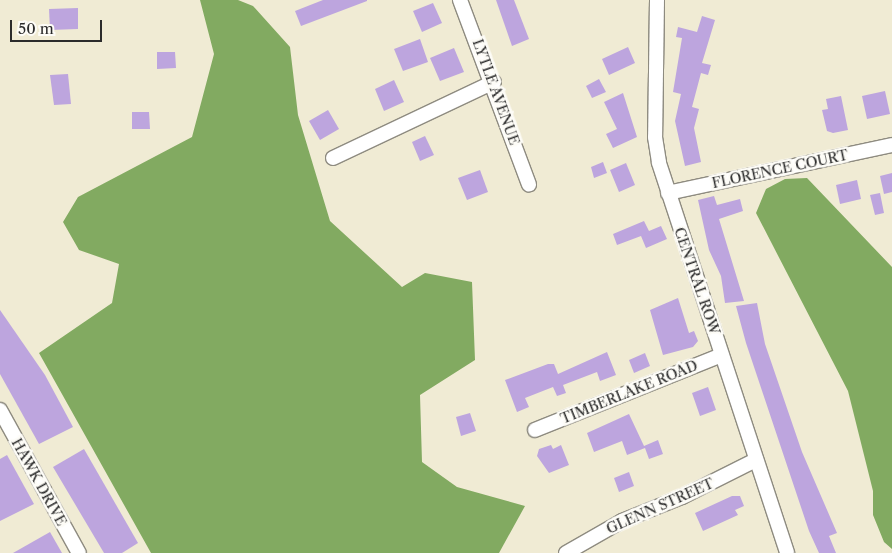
<!DOCTYPE html>
<style>
body{margin:0}
#map{position:relative;width:892px;height:553px;overflow:hidden;background:#f0ebd4;font-family:"Libre Caslon Text",serif}
div>[style]{position:absolute}
.forest>*{inset:0;background:#82aa61}
.building>*{inset:0;background:#bda5de}
.roads{filter:drop-shadow(1px 0 #8e8b80) drop-shadow(-1px 0 #8e8b80) drop-shadow(0 1px #8e8b80) drop-shadow(0 -1px #8e8b80)}
.minor>*{height:14px;margin:-7px;padding:0 7px;transform-origin:7px;border-radius:7px;background:#fff}
span{translate:-50% -50%;white-space:nowrap;text-align:center;line-height:1.15;-webkit-text-stroke:5px #fdfcf7;paint-order:stroke}
.street-label{font-size:14px;color:#2b2b2b}
.scale{position:absolute;left:10px;top:20px;width:92px;height:22px;box-sizing:border-box;border:2px solid #2b2b2b;border-top:0;padding-left:6px;font-size:15px;line-height:18px;white-space:nowrap;color:#2b2b2b;-webkit-text-stroke:4px #fdfcf7;paint-order:stroke}
</style>
<div id="map">
<div class="forest">
<i style="clip-path:polygon(200px 0,238px 0,253px 6px,290px 47px,298px 115px,330px 221px,402px 287px,425px 273px,472px 282px,475px 360px,420px 395px,422px 462px,457px 487px,525px 506px,499px 553px,151px 553px,39px 353px,112px 303px,119px 264px,79px 250px,63px 222px,78px 197px,192px 137px,214px 54px)"></i>
<i style="clip-path:polygon(807px 178px,892px 267px,892px 549px,884px 542px,873px 515px,873px 491px,848px 391px,756px 213px,766px 189px,785px 179px)"></i>
</div>
<div class="building">
<i style="clip-path:polygon(323px 0,367px 0,367px 1px,301px 26px,295px 11px)"></i>
<i style="clip-path:polygon(496px 0,514px 0,529px 39px,512px 46px)"></i>
<i style="clip-path:polygon(433px 3px,442px 23px,422px 32px,413px 11px)"></i>
<i style="clip-path:polygon(78px 8px,78px 29px,50px 30px,49px 9px)"></i>
<i style="clip-path:polygon(702px 16px,715px 20px,702px 63px,711px 65px,708px 75px,701px 73px,692px 107px,699px 109px,694px 128px,701px 162px,685px 166px,675px 121px,681px 94px,673px 92px,682px 38px,676px 37px,678px 27px,697px 32px)"></i>
<i style="clip-path:polygon(420px 39px,428px 62px,403px 71px,394px 49px)"></i>
<i style="clip-path:polygon(628px 47px,635px 63px,609px 75px,602px 59px)"></i>
<i style="clip-path:polygon(454px 48px,464px 72px,440px 81px,430px 58px)"></i>
<i style="clip-path:polygon(157px 52px,175px 52px,176px 68px,157px 69px)"></i>
<i style="clip-path:polygon(68px 74px,71px 104px,54px 105px,50px 75px)"></i>
<i style="clip-path:polygon(599px 79px,606px 92px,592px 98px,586px 86px)"></i>
<i style="clip-path:polygon(394px 80px,404px 102px,384px 111px,375px 89px)"></i>
<i style="clip-path:polygon(885px 91px,890px 114px,867px 119px,862px 96px)"></i>
<i style="clip-path:polygon(623px 93px,637px 137px,613px 148px,606px 134px,617px 129px,604px 102px)"></i>
<i style="clip-path:polygon(841px 96px,848px 130px,833px 133px,827px 131px,822px 110px,828px 109px,826px 99px)"></i>
<i style="clip-path:polygon(328px 110px,339px 129px,320px 140px,309px 121px)"></i>
<i style="clip-path:polygon(132px 112px,149px 112px,150px 129px,132px 129px)"></i>
<i style="clip-path:polygon(425px 136px,434px 155px,420px 161px,412px 142px)"></i>
<i style="clip-path:polygon(603px 162px,607px 173px,594px 178px,591px 167px)"></i>
<i style="clip-path:polygon(626px 163px,635px 185px,619px 192px,610px 170px)"></i>
<i style="clip-path:polygon(480px 170px,488px 192px,467px 200px,458px 178px)"></i>
<i style="clip-path:polygon(892px 173px,892px 192px,884px 194px,880px 176px)"></i>
<i style="clip-path:polygon(857px 180px,861px 199px,840px 204px,836px 185px)"></i>
<i style="clip-path:polygon(880px 193px,884px 213px,875px 215px,870px 195px)"></i>
<i style="clip-path:polygon(714px 196px,717px 205px,740px 199px,743px 211px,719px 219px,744px 301px,725px 303px,721px 276px,709px 250px,698px 200px)"></i>
<i style="clip-path:polygon(644px 221px,649px 231px,661px 226px,667px 239px,646px 248px,641px 236px,617px 245px,613px 234px)"></i>
<i style="clip-path:polygon(678px 298px,689px 333px,694px 331px,698px 341px,693px 347px,663px 355px,650px 310px)"></i>
<i style="clip-path:polygon(757px 303px,765px 344px,802px 452px,837px 533px,829px 536px,836px 553px,819px 553px,809px 531px,746px 343px,736px 306px)"></i>
<i style="clip-path:polygon(0 310px,45px 375px,73px 427px,39px 444px,0 374px)"></i>
<i style="clip-path:polygon(607px 352px,616px 375px,600px 381px,597px 372px,563px 385px,566px 393px,557px 396px,553px 387px,525px 398px,529px 407px,517px 412px,505px 380px,548px 364px,554px 364px,558px 374px)"></i>
<i style="clip-path:polygon(645px 353px,650px 366px,634px 373px,629px 360px)"></i>
<i style="clip-path:polygon(708px 387px,716px 410px,700px 416px,692px 393px)"></i>
<i style="clip-path:polygon(470px 413px,476px 431px,461px 436px,456px 417px)"></i>
<i style="clip-path:polygon(629px 414px,644px 446px,658px 440px,663px 454px,649px 459px,645px 448px,627px 455px,622px 441px,594px 452px,587px 433px)"></i>
<i style="clip-path:polygon(551px 445px,553px 449px,561px 445px,569px 465px,549px 473px,537px 456px,539px 449px)"></i>
<i style="clip-path:polygon(84px 449px,138px 543px,122px 553px,104px 553px,53px 467px)"></i>
<i style="clip-path:polygon(7px 455px,34px 504px,0 521px,0 459px)"></i>
<i style="clip-path:polygon(629px 472px,634px 486px,619px 492px,614px 478px)"></i>
<i style="clip-path:polygon(732px 496px,740px 496px,744px 506px,735px 510px,738px 515px,703px 531px,695px 513px)"></i>
<i style="clip-path:polygon(50px 532px,62px 553px,13px 553px)"></i>
</div>
<div class="roads">
<div class="minor">
<i style="left:460px;top:0;width:197px;rotate:69.5deg"></i>
<i style="left:657px;top:0;width:137px;rotate:90.8deg"></i>
<i style="left:655px;top:137px;width:26px;rotate:81deg"></i>
<i style="left:659px;top:163px;width:410px;rotate:71.8deg"></i>
<i style="left:333px;top:158px;width:178px;rotate:-25.3deg"></i>
<i style="left:668px;top:193px;width:229px;rotate:-12.1deg"></i>
<i style="left:0;top:410px;width:163px;rotate:61.1deg"></i>
<i style="left:535px;top:430px;width:201px;rotate:-21.9deg"></i>
<i style="left:566px;top:553px;width:64px;rotate:-29.7deg"></i>
<i style="left:622px;top:521px;width:65px;rotate:-21.8deg"></i>
<i style="left:682px;top:497px;width:83px;rotate:-26.6deg"></i>
</div>
</div>
<div class="street-label">
<span style="left:496px;top:92px;rotate:70deg">LYTLE AVENUE</span>
<span style="left:780px;top:169px;rotate:-12deg">FLORENCE COURT</span>
<span style="left:697px;top:281px;rotate:71deg">CENTRAL ROW</span>
<span style="left:629px;top:392px;rotate:-22deg">TIMBERLAKE ROAD</span>
<span style="left:39px;top:482px;rotate:61deg">HAWK DRIVE</span>
<span style="left:660px;top:506px;rotate:-24deg">GLENN STREET</span>
</div>
<div class="scale">50 m</div>
</div>
